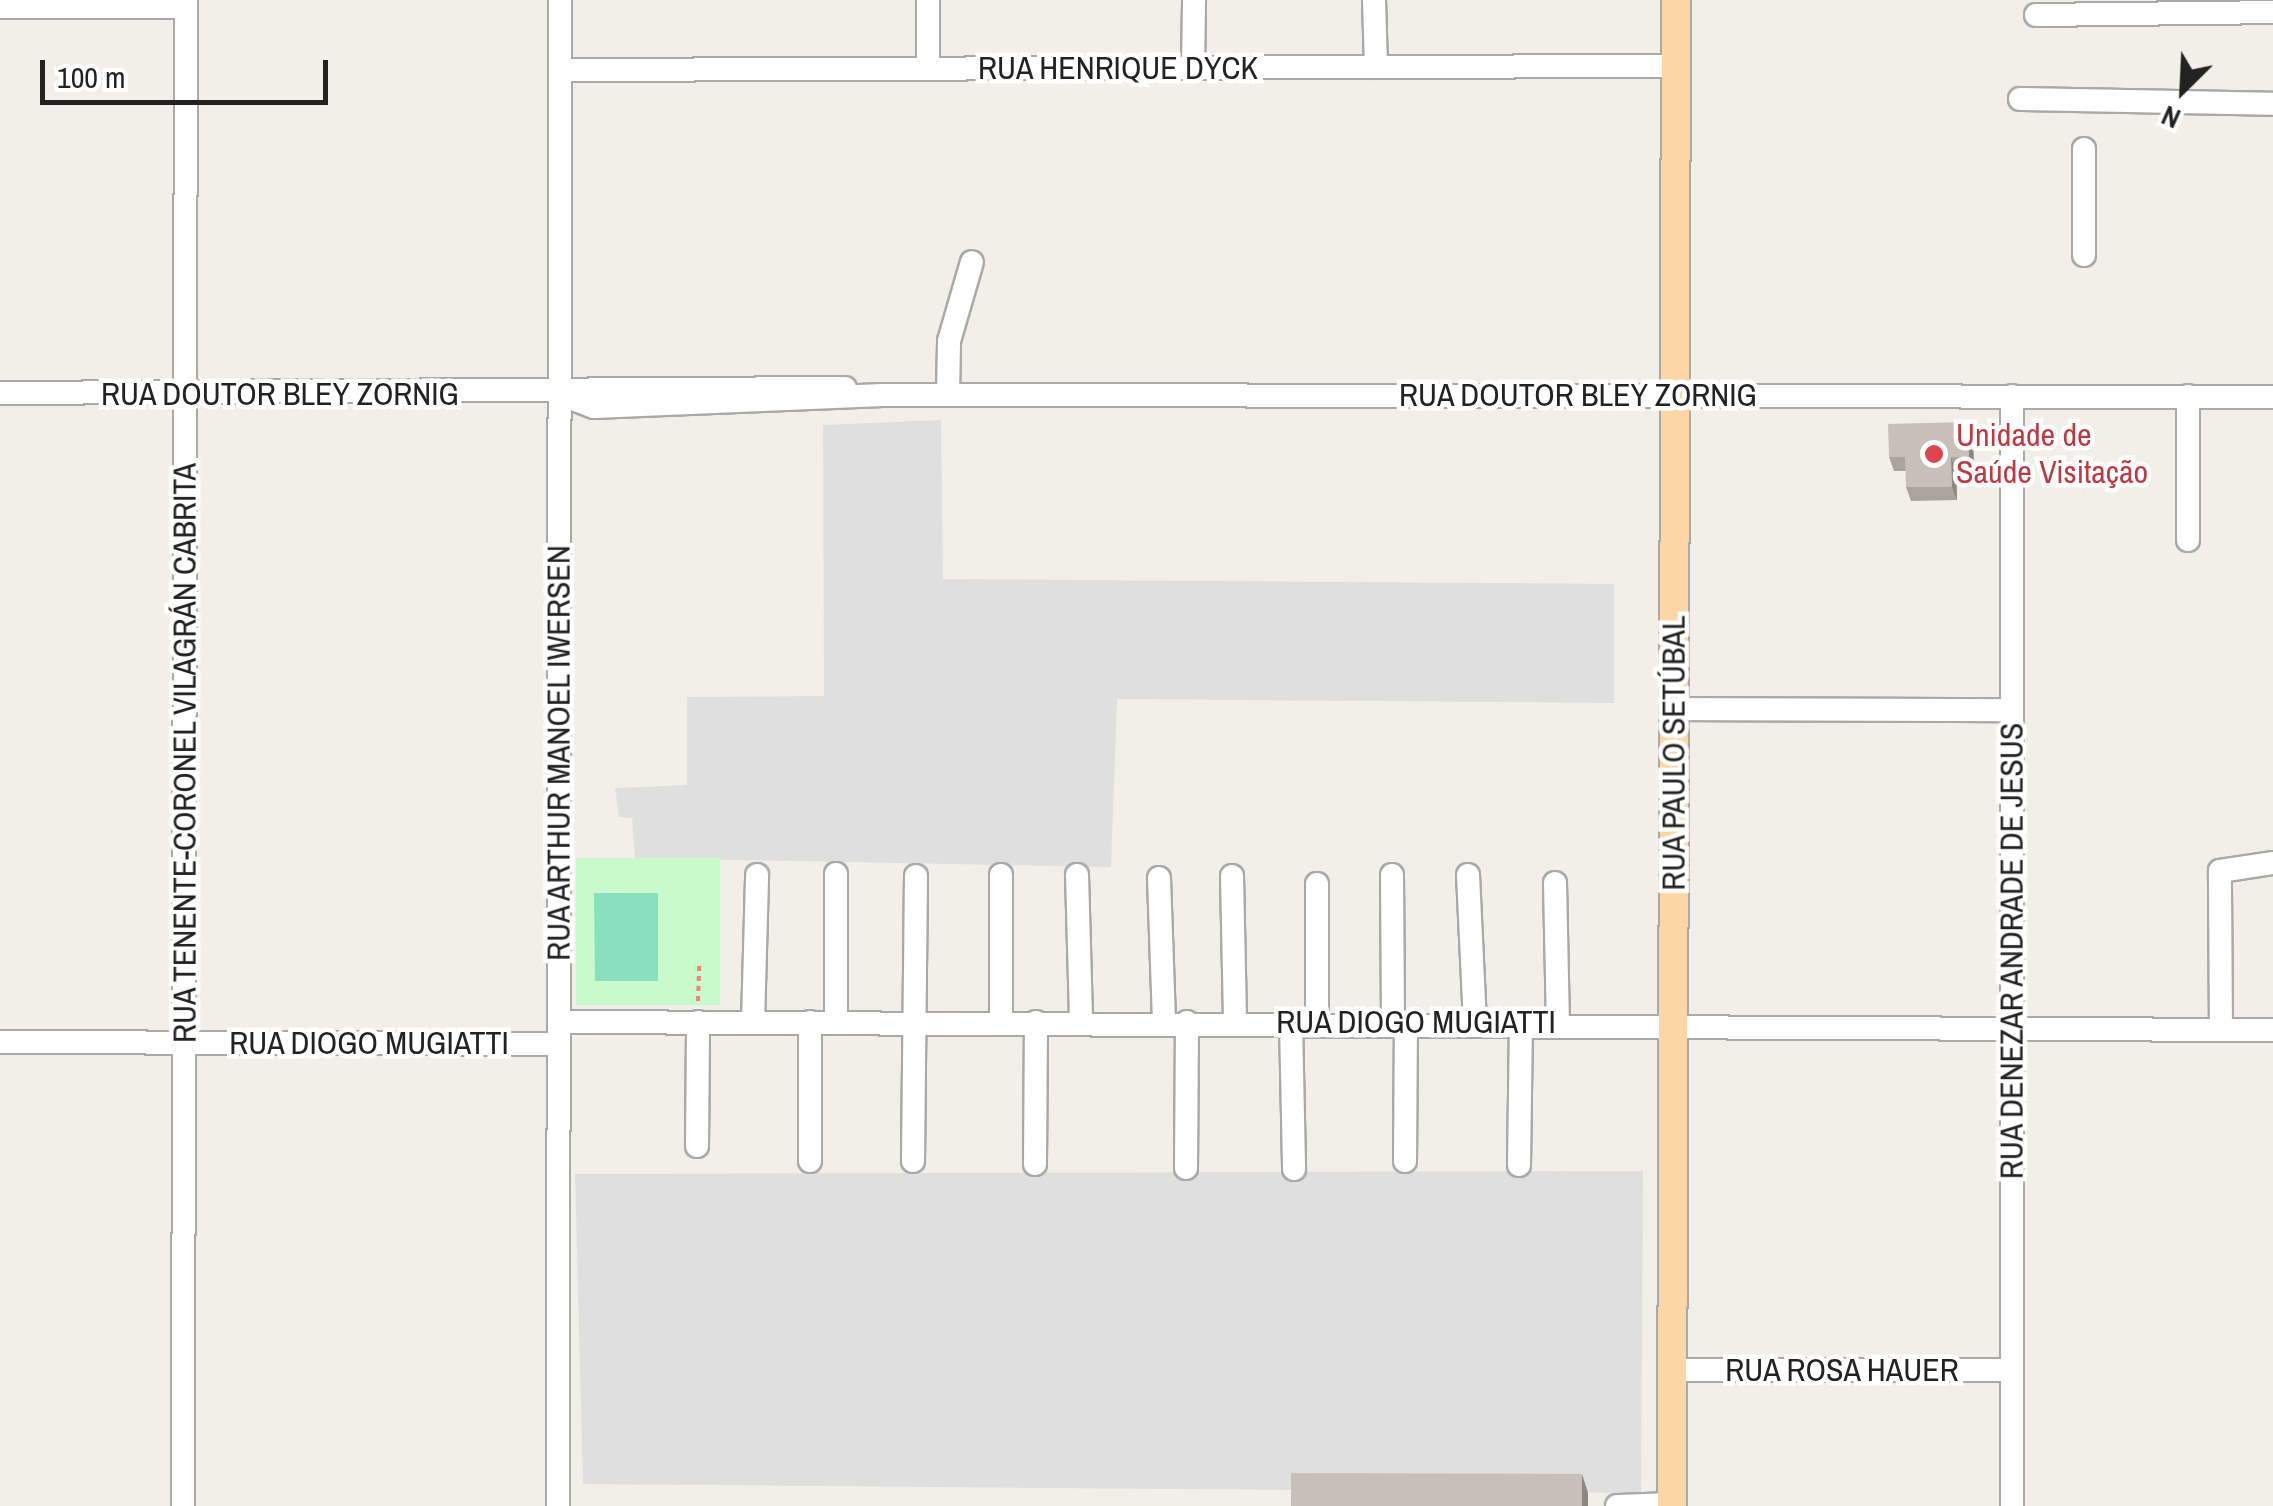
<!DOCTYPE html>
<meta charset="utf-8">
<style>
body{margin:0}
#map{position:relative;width:2273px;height:1506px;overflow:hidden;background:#f2efe9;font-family:"Archivo Narrow",sans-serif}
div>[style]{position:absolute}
.residential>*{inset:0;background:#e0dfdf}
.park>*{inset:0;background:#c8facc}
.pitch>*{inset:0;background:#88e0be}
.path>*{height:4px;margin-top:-2px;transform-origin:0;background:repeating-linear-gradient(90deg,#fa8072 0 5px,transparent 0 10px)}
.roads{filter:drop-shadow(2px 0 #a9a9a9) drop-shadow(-2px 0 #a9a9a9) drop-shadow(0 2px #a9a9a9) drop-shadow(0 -2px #a9a9a9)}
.minor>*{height:22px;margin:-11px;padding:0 11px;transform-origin:11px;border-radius:11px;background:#fff}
.major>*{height:28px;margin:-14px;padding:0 14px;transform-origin:14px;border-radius:14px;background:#fcd6a4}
.wall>*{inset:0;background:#aba49e}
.shaded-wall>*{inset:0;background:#8b8681}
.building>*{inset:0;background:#c7bfb8}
.dots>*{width:28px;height:28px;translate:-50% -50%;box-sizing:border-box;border:5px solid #fff;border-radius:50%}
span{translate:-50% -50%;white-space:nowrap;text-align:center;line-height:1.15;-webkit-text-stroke:9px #fff;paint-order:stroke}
.street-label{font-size:32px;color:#222}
.health-label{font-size:32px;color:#be3a42}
.left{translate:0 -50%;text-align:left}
.north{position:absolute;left:2133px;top:40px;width:100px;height:100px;-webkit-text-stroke:8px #fff;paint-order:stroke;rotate:204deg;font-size:28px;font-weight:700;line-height:40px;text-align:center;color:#222}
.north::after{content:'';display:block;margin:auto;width:35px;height:45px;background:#222;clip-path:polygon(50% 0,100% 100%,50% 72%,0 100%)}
.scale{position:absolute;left:40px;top:60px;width:288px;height:45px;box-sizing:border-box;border:5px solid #222;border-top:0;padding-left:12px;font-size:30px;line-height:35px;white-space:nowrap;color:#222;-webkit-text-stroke:8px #fff;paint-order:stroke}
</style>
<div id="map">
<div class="residential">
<i style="clip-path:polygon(941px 420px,943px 579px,1614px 584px,1614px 703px,1117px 699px,1111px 867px,635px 858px,632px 818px,619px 817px,615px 788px,687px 785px,687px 697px,824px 696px,823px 425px)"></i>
<i style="clip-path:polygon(1643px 1171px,1641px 1493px,583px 1484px,575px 1174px)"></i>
</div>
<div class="park">
<i style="clip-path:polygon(576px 858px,720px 858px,720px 1005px,576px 1005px)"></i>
</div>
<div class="pitch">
<i style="clip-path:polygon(594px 893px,658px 893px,658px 981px,595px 981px)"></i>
</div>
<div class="path">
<i style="left:698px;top:1001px;width:35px;rotate:-88deg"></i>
</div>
<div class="roads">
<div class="minor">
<i style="left:928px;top:0;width:68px;rotate:90deg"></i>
<i style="left:1374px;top:0;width:67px;rotate:88.3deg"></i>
<i style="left:0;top:7px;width:186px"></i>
<i style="left:2036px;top:15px;width:237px;rotate:-0.7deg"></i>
<i style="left:1193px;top:67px;width:67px;rotate:-89.1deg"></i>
<i style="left:560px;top:70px;width:1116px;rotate:-0.21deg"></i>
<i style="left:2020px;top:99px;width:253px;rotate:1.1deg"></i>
<i style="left:2084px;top:255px;width:106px;rotate:-90deg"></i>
<i style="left:0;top:393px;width:845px;rotate:-0.34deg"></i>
<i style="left:560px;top:394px;width:36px;rotate:21deg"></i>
<i style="left:594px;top:407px;width:289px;rotate:-2.4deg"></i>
<i style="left:883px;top:395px;width:1390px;rotate:0.08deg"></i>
<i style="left:948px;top:395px;width:54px;rotate:-88.9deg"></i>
<i style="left:949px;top:341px;width:82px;rotate:-73.8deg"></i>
<i style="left:2188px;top:540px;width:144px;rotate:-90deg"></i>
<i style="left:1674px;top:709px;width:338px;rotate:0.2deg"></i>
<i style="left:1077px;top:875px;width:147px;rotate:88.4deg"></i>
<i style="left:1392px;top:875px;width:147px;rotate:89.6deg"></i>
<i style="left:1468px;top:875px;width:147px;rotate:87.3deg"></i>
<i style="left:1232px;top:876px;width:146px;rotate:88.8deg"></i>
<i style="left:1159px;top:878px;width:144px;rotate:88deg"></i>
<i style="left:1555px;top:883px;width:139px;rotate:88.8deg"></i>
<i style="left:1317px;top:884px;width:138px;rotate:90deg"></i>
<i style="left:559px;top:1022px;width:1714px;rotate:0.27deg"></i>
<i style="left:753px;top:1022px;width:147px;rotate:-88.4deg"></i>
<i style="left:810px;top:1022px;width:139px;rotate:90deg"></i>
<i style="left:836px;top:1022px;width:148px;rotate:-90deg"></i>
<i style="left:1001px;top:1022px;width:147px;rotate:-90deg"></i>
<i style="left:1291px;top:1022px;width:147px;rotate:88.8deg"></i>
<i style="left:2221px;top:1030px;width:159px;rotate:-90.4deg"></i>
<i style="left:2220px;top:871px;width:54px;rotate:-8.6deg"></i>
<i style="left:0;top:1042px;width:559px;rotate:0.2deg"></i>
<i style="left:697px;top:1146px;width:124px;rotate:-89.5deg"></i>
<i style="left:913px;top:1161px;width:285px;rotate:-89.4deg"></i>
<i style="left:1405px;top:1161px;width:139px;rotate:-89.6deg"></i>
<i style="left:1035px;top:1164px;width:142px;rotate:-89.6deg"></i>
<i style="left:1519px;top:1165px;width:143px;rotate:-89.2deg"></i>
<i style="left:1186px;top:1168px;width:146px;rotate:-89.6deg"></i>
<i style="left:1672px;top:1370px;width:340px"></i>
<i style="left:183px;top:1506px;width:1506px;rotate:-89.89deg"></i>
<i style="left:558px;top:1506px;width:1506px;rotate:-89.92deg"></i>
<i style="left:1617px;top:1506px;width:55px;rotate:-2.1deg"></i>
<i style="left:2012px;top:1506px;width:1110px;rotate:-90deg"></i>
</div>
<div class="major">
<i style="left:1672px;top:1506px;width:1506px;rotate:-89.85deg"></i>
</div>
</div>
<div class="wall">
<i style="clip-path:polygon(1968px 422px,1973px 436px,1974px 471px,1956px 471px,1957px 500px,1911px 501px,1906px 487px,1906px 471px,1894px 471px,1889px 457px)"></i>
</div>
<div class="shaded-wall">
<i style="clip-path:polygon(1968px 422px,1973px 436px,1974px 471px,1969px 457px)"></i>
<i style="clip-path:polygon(1951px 457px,1956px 471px,1957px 500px,1952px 487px)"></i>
<i style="clip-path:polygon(1582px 1474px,1588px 1493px,1588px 1506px,1582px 1506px)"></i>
</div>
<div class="building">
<i style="clip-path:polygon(1968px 422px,1969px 457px,1951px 457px,1952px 487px,1906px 487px,1905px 457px,1889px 457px,1888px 424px)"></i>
<i style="clip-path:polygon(1291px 1473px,1582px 1474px,1582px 1506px,1291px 1506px)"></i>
</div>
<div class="dots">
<i style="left:1934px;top:454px;background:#e0444e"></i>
</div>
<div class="street-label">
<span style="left:1118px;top:68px">RUA HENRIQUE DYCK</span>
<span style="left:280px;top:394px">RUA DOUTOR BLEY ZORNIG</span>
<span style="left:1578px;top:395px">RUA DOUTOR BLEY ZORNIG</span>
<span style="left:185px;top:753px;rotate:-90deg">RUA TENENTE-CORONEL VILAGRÁN CABRITA</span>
<span style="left:559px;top:753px;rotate:-90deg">RUA ARTHUR MANOEL IWERSEN</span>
<span style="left:1674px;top:753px;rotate:-90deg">RUA PAULO SETÚBAL</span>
<span style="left:2012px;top:951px;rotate:-90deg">RUA DENEZAR ANDRADE DE JESUS</span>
<span style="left:1416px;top:1022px">RUA DIOGO MUGIATTI</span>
<span style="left:369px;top:1043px">RUA DIOGO MUGIATTI</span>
<span style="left:1842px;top:1370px">RUA ROSA HAUER</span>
</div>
<div class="health-label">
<span class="left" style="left:1956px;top:454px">Unidade de<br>Saúde Visitação</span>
</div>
<div class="north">N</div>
<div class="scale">100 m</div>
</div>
